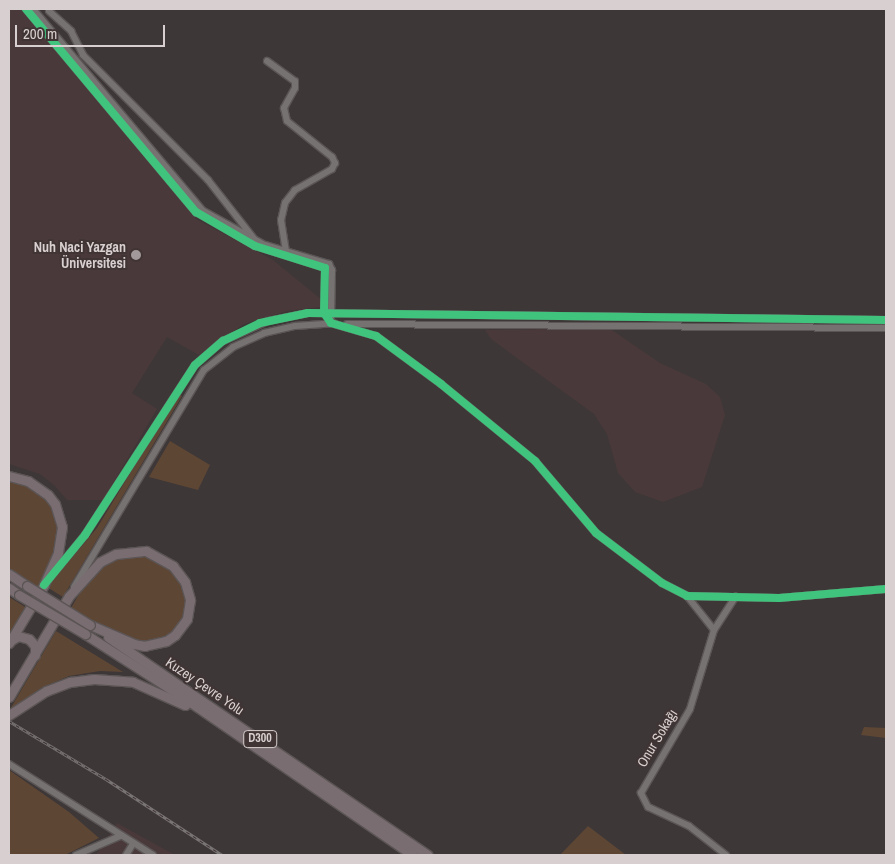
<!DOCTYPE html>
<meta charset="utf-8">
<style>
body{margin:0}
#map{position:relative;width:895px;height:864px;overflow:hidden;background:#3d3737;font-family:"Archivo Narrow",sans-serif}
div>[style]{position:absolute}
.built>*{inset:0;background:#4a393a}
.green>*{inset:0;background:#5e4635}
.roads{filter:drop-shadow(1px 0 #5b5555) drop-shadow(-1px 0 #5b5555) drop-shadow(0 1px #5b5555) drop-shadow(0 -1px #5b5555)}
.minor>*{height:6px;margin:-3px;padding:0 3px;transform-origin:3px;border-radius:3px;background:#777272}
.highway>*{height:9px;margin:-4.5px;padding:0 4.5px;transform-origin:4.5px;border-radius:4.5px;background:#7a6d71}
.rail>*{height:3px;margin-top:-1.5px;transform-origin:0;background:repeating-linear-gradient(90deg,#403435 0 4px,#797474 0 8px);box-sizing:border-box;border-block:1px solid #797474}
.bridges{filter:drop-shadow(1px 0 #5b5555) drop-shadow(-1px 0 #5b5555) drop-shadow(0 1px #5b5555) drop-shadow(0 -1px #5b5555)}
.highway-bridge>*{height:9px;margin:-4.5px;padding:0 4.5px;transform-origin:4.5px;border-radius:4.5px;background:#7a6d71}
.cycleway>*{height:8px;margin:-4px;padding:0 4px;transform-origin:4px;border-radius:4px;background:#40c37c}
.dots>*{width:14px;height:14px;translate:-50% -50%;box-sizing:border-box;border:2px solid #403435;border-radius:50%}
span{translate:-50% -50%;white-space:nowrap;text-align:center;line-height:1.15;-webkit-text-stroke:4px #403435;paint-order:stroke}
.shield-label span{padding:1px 4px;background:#403435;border:1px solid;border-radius:4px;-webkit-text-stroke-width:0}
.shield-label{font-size:12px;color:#d8d0d0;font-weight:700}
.poi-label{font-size:14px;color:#d8d0d0;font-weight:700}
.right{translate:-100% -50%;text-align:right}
.street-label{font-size:14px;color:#d8d0d0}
.frame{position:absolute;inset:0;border:10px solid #d8d0d0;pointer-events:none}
.scale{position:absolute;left:15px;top:25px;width:150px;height:22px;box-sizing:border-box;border:2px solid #d8d0d0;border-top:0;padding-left:6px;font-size:15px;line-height:18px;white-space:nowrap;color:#d8d0d0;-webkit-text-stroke:4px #403435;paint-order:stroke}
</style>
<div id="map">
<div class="built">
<i style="clip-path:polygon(9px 9px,20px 9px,28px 17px,196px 219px,273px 260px,322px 300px,321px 307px,287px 311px,244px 324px,199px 355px,167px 337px,132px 393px,157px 409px,103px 500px,67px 500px,54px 485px,40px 474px,9px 464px)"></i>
<i style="clip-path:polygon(609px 328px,660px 363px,706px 384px,720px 397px,725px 415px,702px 487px,663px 502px,635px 492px,618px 473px,607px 434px,594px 414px,491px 339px,485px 330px)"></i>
<i style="clip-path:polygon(117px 823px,175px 855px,96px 855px)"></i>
</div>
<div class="green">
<i style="clip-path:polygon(178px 394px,182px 396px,63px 597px,47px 587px,97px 528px)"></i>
<i style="clip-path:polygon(170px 441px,210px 465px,198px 490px,149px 477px)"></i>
<i style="clip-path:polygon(9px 479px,41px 493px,53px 508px,58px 523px,57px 549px,37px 588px,9px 570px)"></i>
<i style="clip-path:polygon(146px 554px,166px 563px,186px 591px,186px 615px,173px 635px,144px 643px,111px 632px,71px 608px,85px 584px,104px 565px,117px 557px)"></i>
<i style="clip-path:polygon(9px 597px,27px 608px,9px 639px)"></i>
<i style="clip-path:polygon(56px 631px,123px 672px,100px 671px,69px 676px,41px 688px,9px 711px)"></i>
<i style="clip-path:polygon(864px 727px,886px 728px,886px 738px,861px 735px)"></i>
<i style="clip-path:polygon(9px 770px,69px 812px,99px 838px,65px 855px,9px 855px)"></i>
<i style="clip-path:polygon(588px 826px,626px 855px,560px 855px)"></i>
</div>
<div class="roads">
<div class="minor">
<i style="left:26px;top:9px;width:265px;rotate:50.1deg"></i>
<i style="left:196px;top:212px;width:68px;rotate:30deg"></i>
<i style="left:255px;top:246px;width:73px;rotate:17.4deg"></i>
<i style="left:325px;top:268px;width:45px;rotate:91.3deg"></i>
<i style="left:324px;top:313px;width:12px;rotate:55deg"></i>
<i style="left:331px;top:323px;width:47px;rotate:16.1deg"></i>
<i style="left:376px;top:336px;width:81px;rotate:36.4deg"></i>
<i style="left:441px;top:384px;width:122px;rotate:39.3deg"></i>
<i style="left:535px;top:461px;width:94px;rotate:49.7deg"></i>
<i style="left:596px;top:533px;width:83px;rotate:37.1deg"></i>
<i style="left:662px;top:583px;width:28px;rotate:27deg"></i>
<i style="left:687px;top:596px;width:92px;rotate:1.2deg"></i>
<i style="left:779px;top:598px;width:107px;rotate:-4.8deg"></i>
<i style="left:33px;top:9px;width:263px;rotate:49.9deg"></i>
<i style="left:202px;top:210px;width:72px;rotate:29.1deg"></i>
<i style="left:265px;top:245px;width:67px;rotate:16.5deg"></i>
<i style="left:329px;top:264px;width:7px;rotate:63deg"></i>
<i style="left:332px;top:270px;width:47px;rotate:91.2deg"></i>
<i style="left:49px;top:11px;width:30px;rotate:42deg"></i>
<i style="left:71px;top:31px;width:27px;rotate:63deg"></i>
<i style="left:83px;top:55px;width:177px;rotate:45deg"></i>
<i style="left:208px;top:180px;width:76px;rotate:51.9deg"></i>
<i style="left:267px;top:61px;width:34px;rotate:36deg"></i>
<i style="left:295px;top:81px;width:7px;rotate:90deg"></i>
<i style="left:295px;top:88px;width:23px;rotate:119deg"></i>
<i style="left:284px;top:108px;width:13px;rotate:77deg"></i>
<i style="left:287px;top:121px;width:58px;rotate:38.7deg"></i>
<i style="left:332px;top:157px;width:7px;rotate:63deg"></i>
<i style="left:335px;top:163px;width:7px;rotate:117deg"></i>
<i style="left:332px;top:169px;width:43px;rotate:150.4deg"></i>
<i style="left:295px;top:190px;width:16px;rotate:128deg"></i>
<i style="left:285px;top:203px;width:17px;rotate:103deg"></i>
<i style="left:281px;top:220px;width:33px;rotate:81deg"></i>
<i style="left:347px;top:324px;width:539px;rotate:0.43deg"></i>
<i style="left:48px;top:580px;width:58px;rotate:-50.6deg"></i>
<i style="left:85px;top:535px;width:202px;rotate:-57.1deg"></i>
<i style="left:195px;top:365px;width:37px;rotate:-41deg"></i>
<i style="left:223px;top:341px;width:49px;rotate:-24deg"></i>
<i style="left:268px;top:321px;width:41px;rotate:-11.3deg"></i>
<i style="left:308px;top:313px;width:578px;rotate:0.69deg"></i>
<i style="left:74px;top:587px;width:253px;rotate:-59.1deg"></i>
<i style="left:204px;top:370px;width:37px;rotate:-38deg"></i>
<i style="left:233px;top:347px;width:34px;rotate:-24deg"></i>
<i style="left:264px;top:333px;width:32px;rotate:-13deg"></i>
<i style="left:295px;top:326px;width:39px;rotate:-4deg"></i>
<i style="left:687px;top:596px;width:43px;rotate:51.5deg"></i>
<i style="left:9px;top:764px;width:170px;rotate:32.3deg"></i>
<i style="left:76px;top:855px;width:48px;rotate:-23.4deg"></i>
<i style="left:126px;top:855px;width:13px;rotate:-58deg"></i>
<i style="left:726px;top:855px;width:47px;rotate:-141.9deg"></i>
<i style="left:689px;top:826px;width:45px;rotate:-155.1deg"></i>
<i style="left:648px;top:807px;width:16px;rotate:-117deg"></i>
<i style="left:641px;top:793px;width:97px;rotate:-59.7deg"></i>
<i style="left:690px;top:709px;width:83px;rotate:-73.1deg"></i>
<i style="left:714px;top:630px;width:40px;rotate:-57.1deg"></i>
</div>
<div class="highway">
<i style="left:9px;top:476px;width:20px;rotate:15deg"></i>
<i style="left:28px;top:481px;width:24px;rotate:35deg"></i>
<i style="left:48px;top:495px;width:11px;rotate:52deg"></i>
<i style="left:55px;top:504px;width:24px;rotate:73deg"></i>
<i style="left:62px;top:527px;width:26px;rotate:99deg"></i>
<i style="left:58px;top:553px;width:35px;rotate:114deg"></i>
<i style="left:44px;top:585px;width:68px;rotate:121.1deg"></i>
<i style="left:9px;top:574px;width:22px;rotate:34deg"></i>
<i style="left:9px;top:588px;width:12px;rotate:35deg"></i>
<i style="left:85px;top:634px;width:109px;rotate:32.7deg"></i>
<i style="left:177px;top:693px;width:286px;rotate:34.5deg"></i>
<i style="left:108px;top:637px;width:387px;rotate:34.3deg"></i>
<i style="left:10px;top:641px;width:9px;rotate:-32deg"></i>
<i style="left:18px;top:636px;width:11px;rotate:15deg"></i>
<i style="left:29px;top:639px;width:9px;rotate:49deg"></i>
<i style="left:35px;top:646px;width:9px;rotate:90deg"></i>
<i style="left:9px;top:697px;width:117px;rotate:-59.3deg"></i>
<i style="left:69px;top:596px;width:46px;rotate:-47.6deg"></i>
<i style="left:100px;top:562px;width:18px;rotate:-27deg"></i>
<i style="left:116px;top:554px;width:30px;rotate:-6deg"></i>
<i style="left:146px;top:551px;width:31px;rotate:29deg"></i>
<i style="left:173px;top:566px;width:20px;rotate:53deg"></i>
<i style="left:185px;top:582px;width:19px;rotate:74deg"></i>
<i style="left:190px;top:600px;width:19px;rotate:99deg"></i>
<i style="left:187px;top:619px;width:20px;rotate:127deg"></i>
<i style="left:175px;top:635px;width:11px;rotate:146deg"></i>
<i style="left:166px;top:641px;width:22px;rotate:167deg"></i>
<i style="left:145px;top:646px;width:11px;rotate:-170deg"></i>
<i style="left:134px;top:644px;width:48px;rotate:-156.6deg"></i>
<i style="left:9px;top:715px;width:44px;rotate:-33deg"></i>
<i style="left:46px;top:691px;width:26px;rotate:-21deg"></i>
<i style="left:70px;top:682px;width:24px;rotate:-7deg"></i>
<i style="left:94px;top:679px;width:39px;rotate:4deg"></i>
<i style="left:133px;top:682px;width:57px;rotate:23.9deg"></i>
</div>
</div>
<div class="rail">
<i style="left:9px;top:721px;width:113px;rotate:30.9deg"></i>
<i style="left:106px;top:779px;width:139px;rotate:33.2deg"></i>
</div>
<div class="bridges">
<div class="highway-bridge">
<i style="left:27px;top:586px;width:74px;rotate:31.8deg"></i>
<i style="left:19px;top:595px;width:77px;rotate:30.6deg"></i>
</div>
</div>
<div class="cycleway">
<i style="left:26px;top:9px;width:265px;rotate:50.1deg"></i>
<i style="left:196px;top:212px;width:68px;rotate:30deg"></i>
<i style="left:255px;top:246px;width:73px;rotate:17.4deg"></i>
<i style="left:325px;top:268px;width:45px;rotate:91.3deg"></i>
<i style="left:324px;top:313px;width:12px;rotate:55deg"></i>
<i style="left:331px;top:323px;width:47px;rotate:16.1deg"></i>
<i style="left:376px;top:336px;width:81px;rotate:36.4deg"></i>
<i style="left:441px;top:384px;width:122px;rotate:39.3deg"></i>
<i style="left:535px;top:461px;width:94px;rotate:49.7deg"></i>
<i style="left:596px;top:533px;width:83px;rotate:37.1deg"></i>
<i style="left:662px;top:583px;width:28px;rotate:27deg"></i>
<i style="left:687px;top:596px;width:92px;rotate:1.2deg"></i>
<i style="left:779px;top:598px;width:107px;rotate:-4.8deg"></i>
<i style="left:44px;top:585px;width:65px;rotate:-50.6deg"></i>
<i style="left:85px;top:535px;width:202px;rotate:-57.1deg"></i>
<i style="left:195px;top:365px;width:37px;rotate:-41deg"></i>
<i style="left:223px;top:341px;width:41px;rotate:-25.9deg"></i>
<i style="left:260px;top:323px;width:49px;rotate:-11.8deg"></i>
<i style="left:308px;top:313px;width:578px;rotate:0.69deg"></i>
</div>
<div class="dots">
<i style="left:136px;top:255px;background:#a29a9a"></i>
</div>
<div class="shield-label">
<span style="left:260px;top:739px">D300</span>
</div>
<div class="poi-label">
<span class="right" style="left:126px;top:255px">Nuh Naci Yazgan<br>Üniversitesi</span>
</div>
<div class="street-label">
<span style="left:205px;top:686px;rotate:34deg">Kuzey Çevre Yolu</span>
<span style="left:657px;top:738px;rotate:-59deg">Onur Sokağı</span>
</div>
<div class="frame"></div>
<div class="scale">200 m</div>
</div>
